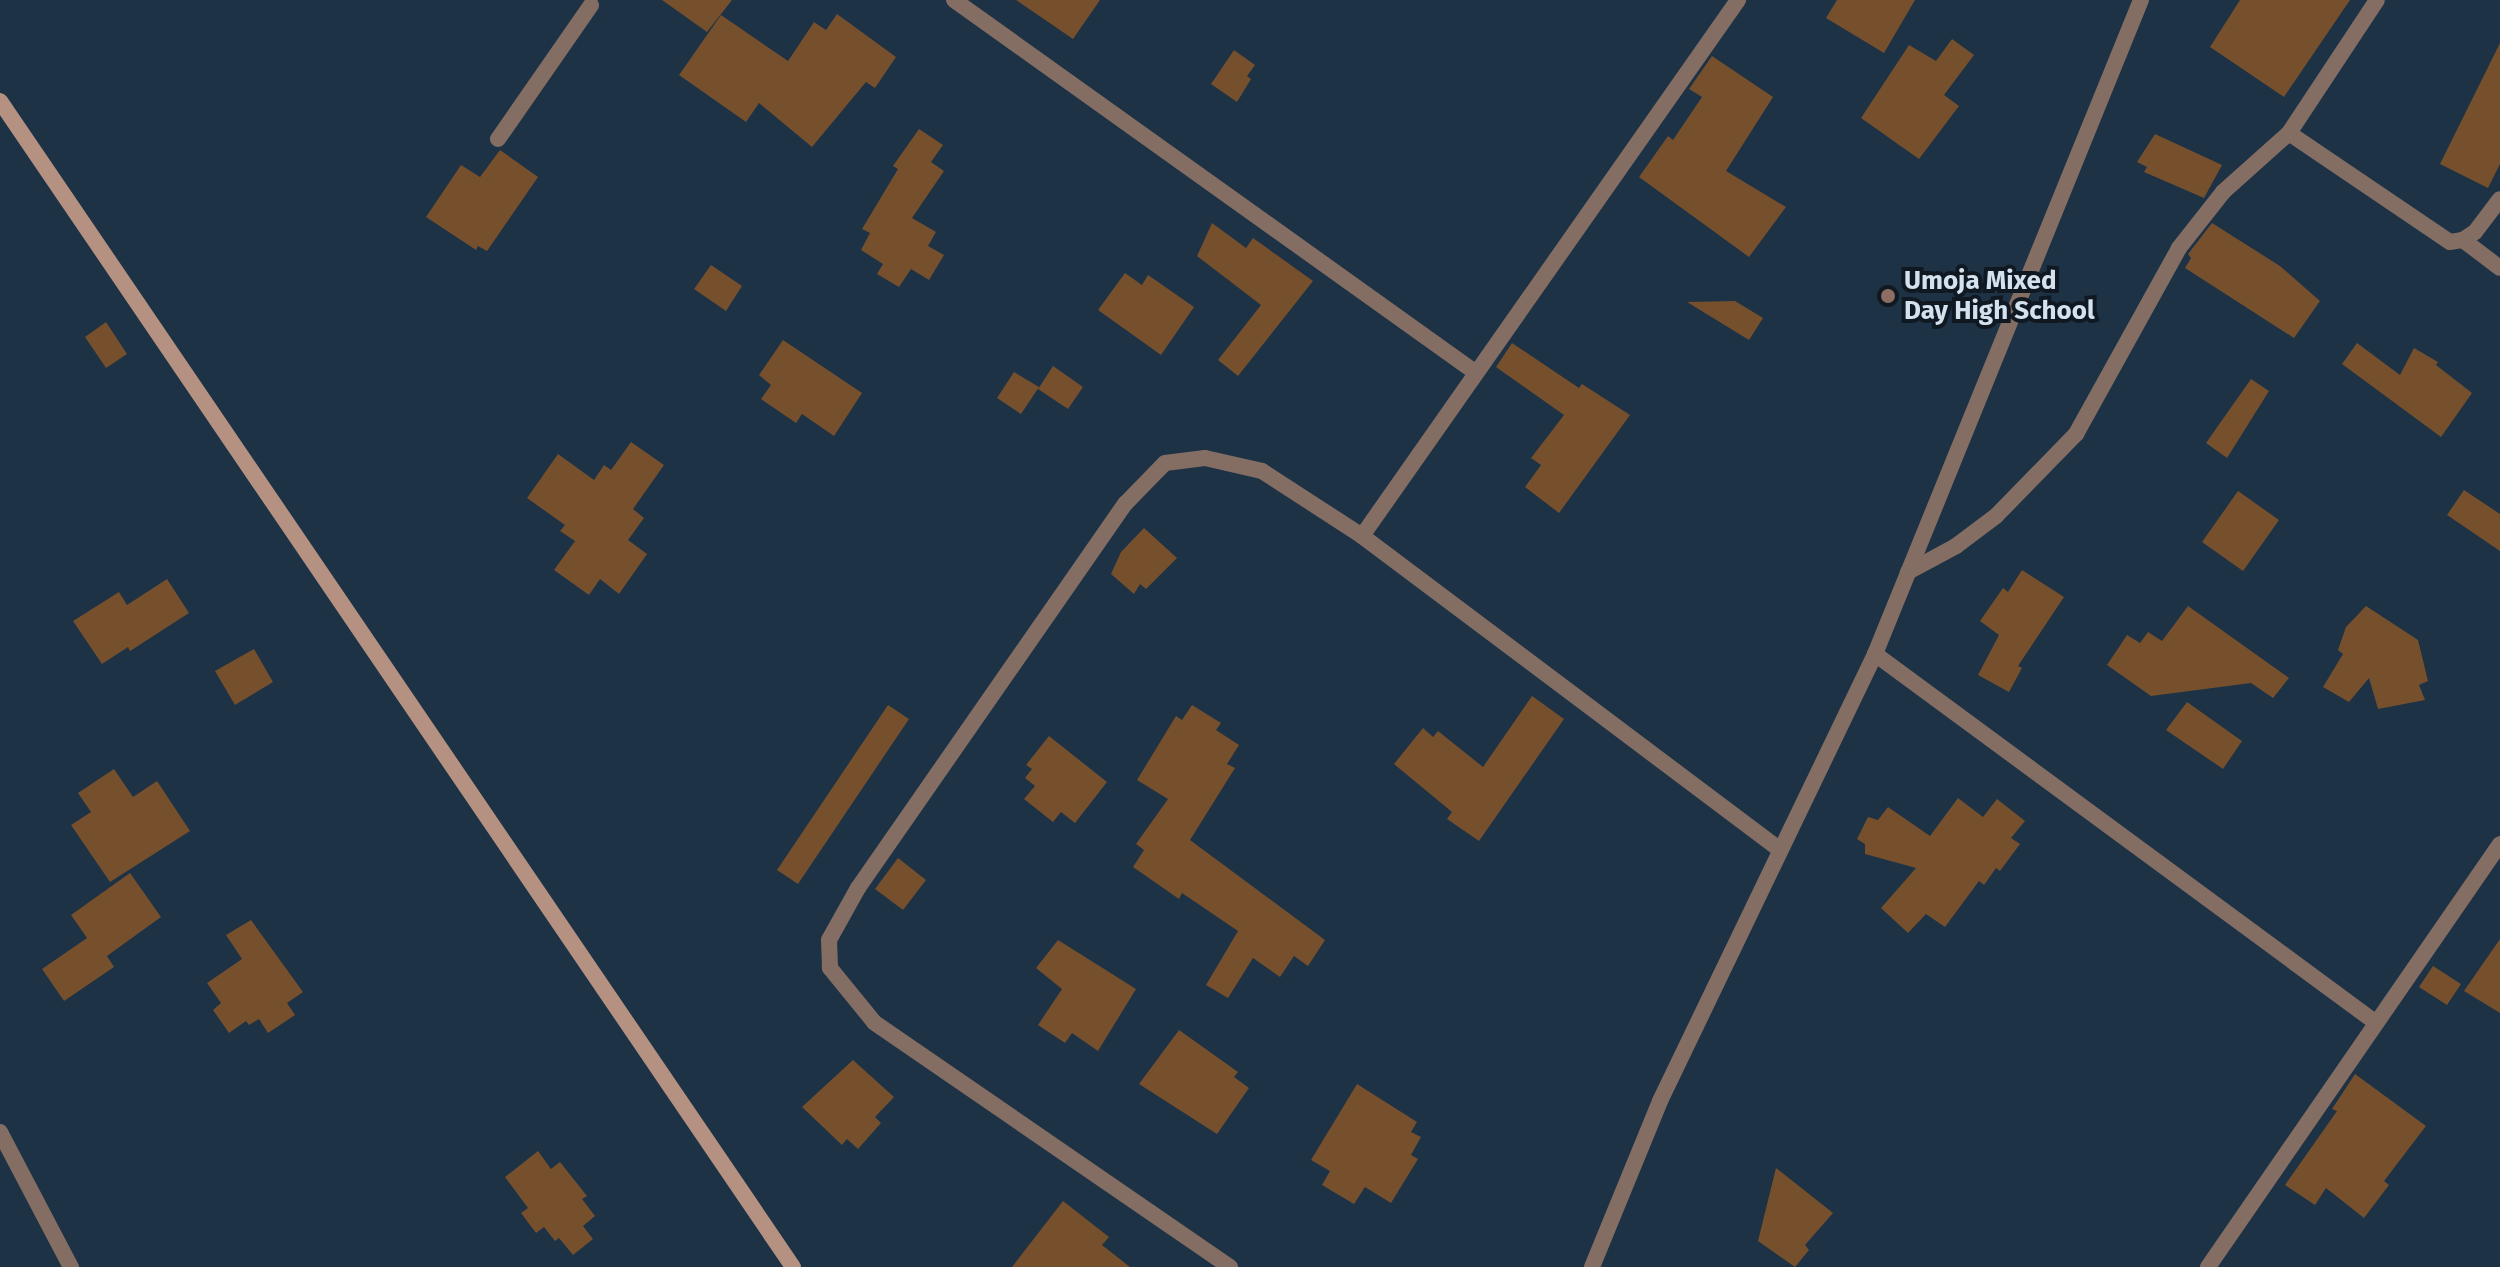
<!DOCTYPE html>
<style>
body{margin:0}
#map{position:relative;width:2500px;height:1267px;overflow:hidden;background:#1d3245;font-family:"Fira Sans",sans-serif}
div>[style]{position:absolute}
.building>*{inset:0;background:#764f2d}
.street>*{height:16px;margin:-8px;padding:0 8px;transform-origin:8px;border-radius:8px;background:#846e64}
.secondary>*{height:16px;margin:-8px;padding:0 8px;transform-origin:8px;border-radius:8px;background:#b49181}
.dots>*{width:22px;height:22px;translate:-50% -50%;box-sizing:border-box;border:4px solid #101922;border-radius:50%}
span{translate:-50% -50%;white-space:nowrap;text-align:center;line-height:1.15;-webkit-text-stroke:8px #101922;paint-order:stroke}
.poi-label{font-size:26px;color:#d4e1ee;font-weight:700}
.left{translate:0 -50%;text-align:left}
</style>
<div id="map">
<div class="building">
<i style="clip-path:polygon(662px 0,732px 0,707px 32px)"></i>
<i style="clip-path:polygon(1016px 0,1100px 0,1073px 39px)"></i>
<i style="clip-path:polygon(1837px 0,1915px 0,1884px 53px,1826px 18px)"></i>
<i style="clip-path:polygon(2240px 0,2350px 0,2284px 97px,2210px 47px)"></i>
<i style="clip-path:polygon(837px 14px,896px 57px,875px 88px,866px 82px,812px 147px,759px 103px,746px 122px,679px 75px,721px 15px,788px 61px,814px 22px,826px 30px)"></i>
<i style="clip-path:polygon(1952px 39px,1974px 55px,1944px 95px,1959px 106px,1919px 159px,1861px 118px,1909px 45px,1936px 61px)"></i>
<i style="clip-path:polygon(2500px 43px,2500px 164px,2488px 188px,2440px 164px)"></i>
<i style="clip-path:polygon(1234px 50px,1255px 65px,1247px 76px,1251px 79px,1237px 102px,1211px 84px)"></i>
<i style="clip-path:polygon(1712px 56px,1773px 97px,1726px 171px,1786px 207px,1749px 257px,1639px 177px,1668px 136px,1673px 140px,1702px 97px,1689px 89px)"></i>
<i style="clip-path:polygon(919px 129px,943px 145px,931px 162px,944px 171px,912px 218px,936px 232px,928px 246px,944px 255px,929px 280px,911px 269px,899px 287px,877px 274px,883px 264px,861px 250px,870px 233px,862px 229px,898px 169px,893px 166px)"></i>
<i style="clip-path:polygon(2155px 134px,2222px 165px,2204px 198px,2144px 172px,2147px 167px,2137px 162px)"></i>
<i style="clip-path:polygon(500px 150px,538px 177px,487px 251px,478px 246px,476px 250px,426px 217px,461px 165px,480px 177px)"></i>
<i style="clip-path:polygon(1212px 223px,1246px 248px,1253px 238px,1313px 281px,1238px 376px,1218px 360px,1261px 305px,1197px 256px)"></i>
<i style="clip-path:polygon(2212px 223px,2280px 266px,2320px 301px,2294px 338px,2185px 268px,2191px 258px,2188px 254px)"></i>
<i style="clip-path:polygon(711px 265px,742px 286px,726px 311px,694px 289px)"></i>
<i style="clip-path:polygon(1125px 273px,1142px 285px,1148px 275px,1194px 307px,1161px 355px,1098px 310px)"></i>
<i style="clip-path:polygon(1735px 301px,1763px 318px,1749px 340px,1687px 302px)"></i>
<i style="clip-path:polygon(106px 322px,127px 354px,106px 368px,85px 337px)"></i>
<i style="clip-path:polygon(783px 340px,862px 393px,834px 436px,802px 414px,796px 423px,761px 399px,771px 385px,759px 375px)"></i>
<i style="clip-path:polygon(1512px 343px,1579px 388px,1582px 384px,1630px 415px,1559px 513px,1525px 487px,1541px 465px,1531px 458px,1564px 415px,1496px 367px)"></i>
<i style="clip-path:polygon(2357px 343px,2400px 375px,2414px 348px,2438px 362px,2436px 365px,2472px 393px,2441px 437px,2342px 364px)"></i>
<i style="clip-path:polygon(1053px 366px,1083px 387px,1068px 409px,1038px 389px)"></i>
<i style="clip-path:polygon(1014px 372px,1039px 387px,1021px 414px,997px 398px)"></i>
<i style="clip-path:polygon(2251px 379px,2269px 391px,2227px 458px,2206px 443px)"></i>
<i style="clip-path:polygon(631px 442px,664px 465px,633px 509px,644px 518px,628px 540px,647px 554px,619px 594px,600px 579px,589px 595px,554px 570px,575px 541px,560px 531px,565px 525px,527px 498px,558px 454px,594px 480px,604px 465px,611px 470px)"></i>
<i style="clip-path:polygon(2464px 490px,2500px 514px,2500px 551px,2447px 515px)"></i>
<i style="clip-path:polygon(2238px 491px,2279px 520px,2243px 571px,2202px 542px)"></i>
<i style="clip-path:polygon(1144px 528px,1177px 558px,1146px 589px,1140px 584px,1134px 594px,1111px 574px,1121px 552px)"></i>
<i style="clip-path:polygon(2022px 570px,2064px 597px,2018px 666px,2022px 668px,2009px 692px,1978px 675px,1999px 635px,1980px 621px,2003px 588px,2008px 592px)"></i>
<i style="clip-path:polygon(167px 579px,189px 613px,130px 651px,128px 647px,102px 664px,73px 621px,119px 592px,127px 605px)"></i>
<i style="clip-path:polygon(2188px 606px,2289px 678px,2273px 698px,2251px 683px,2151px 696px,2107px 665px,2127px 635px,2140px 643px,2148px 632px,2162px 641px)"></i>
<i style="clip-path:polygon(2366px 606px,2418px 640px,2428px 681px,2419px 685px,2425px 700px,2378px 709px,2369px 678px,2349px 702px,2323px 687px,2343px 654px,2338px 650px,2346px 627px)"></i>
<i style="clip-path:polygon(254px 649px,273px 682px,235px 705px,215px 671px)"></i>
<i style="clip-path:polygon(1532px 696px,1564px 719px,1479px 841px,1447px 819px,1452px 812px,1394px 764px,1423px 728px,1433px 737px,1438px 731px,1483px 767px)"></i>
<i style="clip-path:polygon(2187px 702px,2242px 741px,2223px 769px,2166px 730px)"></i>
<i style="clip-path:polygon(888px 705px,909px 719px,798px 884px,777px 870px)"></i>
<i style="clip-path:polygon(1192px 705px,1221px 723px,1216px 730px,1239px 745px,1227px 764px,1235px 768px,1190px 840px,1325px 940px,1308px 966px,1294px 956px,1280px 977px,1253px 958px,1228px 998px,1206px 985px,1238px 931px,1182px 893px,1179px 899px,1133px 867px,1144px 850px,1136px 844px,1168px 799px,1137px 780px,1176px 716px,1182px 720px)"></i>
<i style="clip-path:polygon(1049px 736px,1107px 782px,1075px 823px,1061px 812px,1053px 822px,1024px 799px,1035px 786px,1025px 778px,1032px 769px,1026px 765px)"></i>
<i style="clip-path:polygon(114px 769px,133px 797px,157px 781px,190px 831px,110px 882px,71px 825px,91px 812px,78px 793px)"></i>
<i style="clip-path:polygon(1958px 798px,1983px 817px,1997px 799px,2025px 821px,2011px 838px,2020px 844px,2000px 871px,1996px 868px,1984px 885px,1979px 881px,1945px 927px,1926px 914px,1908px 933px,1881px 908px,1916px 868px,1865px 854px,1865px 844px,1857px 839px,1868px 817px,1878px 820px,1888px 807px,1930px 836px)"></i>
<i style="clip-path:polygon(898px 858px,926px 880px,903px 910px,875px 889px)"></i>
<i style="clip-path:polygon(130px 873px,161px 917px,107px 956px,114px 967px,64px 1001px,42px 969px,87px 938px,71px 915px)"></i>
<i style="clip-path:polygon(251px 920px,303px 992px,287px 1003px,295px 1015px,268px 1033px,259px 1019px,249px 1025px,246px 1021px,229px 1033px,213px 1010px,221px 1003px,207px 983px,242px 959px,226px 935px)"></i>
<i style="clip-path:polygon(2500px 939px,2500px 1013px,2464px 991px)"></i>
<i style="clip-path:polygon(1058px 940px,1136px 989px,1098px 1051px,1072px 1033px,1065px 1043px,1038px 1025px,1062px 989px,1036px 968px)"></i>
<i style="clip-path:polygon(2433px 966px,2461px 984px,2447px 1005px,2419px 987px)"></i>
<i style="clip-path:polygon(1179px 1030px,1238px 1072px,1234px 1077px,1249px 1088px,1217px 1134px,1139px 1084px)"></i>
<i style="clip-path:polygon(853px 1060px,894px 1097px,875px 1117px,881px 1123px,858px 1149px,847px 1139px,842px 1145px,802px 1107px)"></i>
<i style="clip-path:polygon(2355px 1074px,2426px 1126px,2384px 1181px,2389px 1185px,2364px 1218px,2326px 1188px,2315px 1205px,2285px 1185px,2337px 1111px,2332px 1109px)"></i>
<i style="clip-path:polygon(1357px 1084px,1417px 1122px,1411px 1132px,1421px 1137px,1411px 1155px,1418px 1159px,1391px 1203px,1365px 1187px,1354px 1204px,1322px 1185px,1330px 1171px,1311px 1160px)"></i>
<i style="clip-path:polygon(538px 1151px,551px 1169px,560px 1162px,587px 1196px,582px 1199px,595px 1216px,583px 1226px,593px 1239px,573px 1255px,559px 1238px,555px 1241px,544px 1227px,536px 1233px,521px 1213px,528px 1208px,505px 1177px)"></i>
<i style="clip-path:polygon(1776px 1168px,1833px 1213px,1805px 1245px,1809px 1250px,1795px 1267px,1758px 1241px)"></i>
<i style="clip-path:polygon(1063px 1201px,1109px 1237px,1102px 1245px,1130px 1267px,1012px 1267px)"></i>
</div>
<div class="street">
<i style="left:954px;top:0;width:640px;rotate:35.53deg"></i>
<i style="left:2289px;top:133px;width:194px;rotate:34.1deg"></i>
<i style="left:2450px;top:242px;width:13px;rotate:-9deg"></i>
<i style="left:2463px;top:240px;width:14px;rotate:-34deg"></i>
<i style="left:2475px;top:232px;width:41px;rotate:-52.9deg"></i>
<i style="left:498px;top:139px;width:163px;rotate:-55.2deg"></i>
<i style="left:2463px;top:240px;width:46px;rotate:37.1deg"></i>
<i style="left:1362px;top:536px;width:655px;rotate:-54.95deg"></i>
<i style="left:1908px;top:572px;width:55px;rotate:-28.4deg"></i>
<i style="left:1956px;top:546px;width:50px;rotate:-36.9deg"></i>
<i style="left:1996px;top:516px;width:115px;rotate:-45.7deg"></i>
<i style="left:2076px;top:434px;width:213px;rotate:-61deg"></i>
<i style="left:2179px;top:248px;width:71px;rotate:-51.8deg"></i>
<i style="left:2223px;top:192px;width:89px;rotate:-41.8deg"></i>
<i style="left:2289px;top:133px;width:159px;rotate:-56.5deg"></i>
<i style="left:1875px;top:654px;width:621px;rotate:36.35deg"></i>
<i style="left:0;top:1132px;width:153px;rotate:62.3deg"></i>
<i style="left:1230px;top:1267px;width:432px;rotate:-145.5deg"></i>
<i style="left:874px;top:1022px;width:70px;rotate:-129.2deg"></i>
<i style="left:830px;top:968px;width:28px;rotate:-92deg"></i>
<i style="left:829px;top:940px;width:60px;rotate:-60.9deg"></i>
<i style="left:858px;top:888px;width:468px;rotate:-55.2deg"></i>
<i style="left:1125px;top:504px;width:57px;rotate:-45.7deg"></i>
<i style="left:1165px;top:463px;width:40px;rotate:-7.1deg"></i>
<i style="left:1205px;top:458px;width:58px;rotate:12.8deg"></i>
<i style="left:1262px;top:471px;width:119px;rotate:33deg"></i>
<i style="left:1362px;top:536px;width:521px;rotate:36.89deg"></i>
<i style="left:1592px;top:1267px;width:179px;rotate:-67.7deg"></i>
<i style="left:1660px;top:1101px;width:496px;rotate:-64.3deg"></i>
<i style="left:1875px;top:654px;width:706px;rotate:-67.87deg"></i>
<i style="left:2208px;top:1267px;width:514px;rotate:-55.38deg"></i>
</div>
<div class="secondary">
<i style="left:0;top:101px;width:1410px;rotate:55.78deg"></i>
</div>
<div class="dots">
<i style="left:1888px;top:296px;background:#8d6e63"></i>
</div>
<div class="poi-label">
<span class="left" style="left:1904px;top:296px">Umoja Mixed<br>Day High School</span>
</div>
</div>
